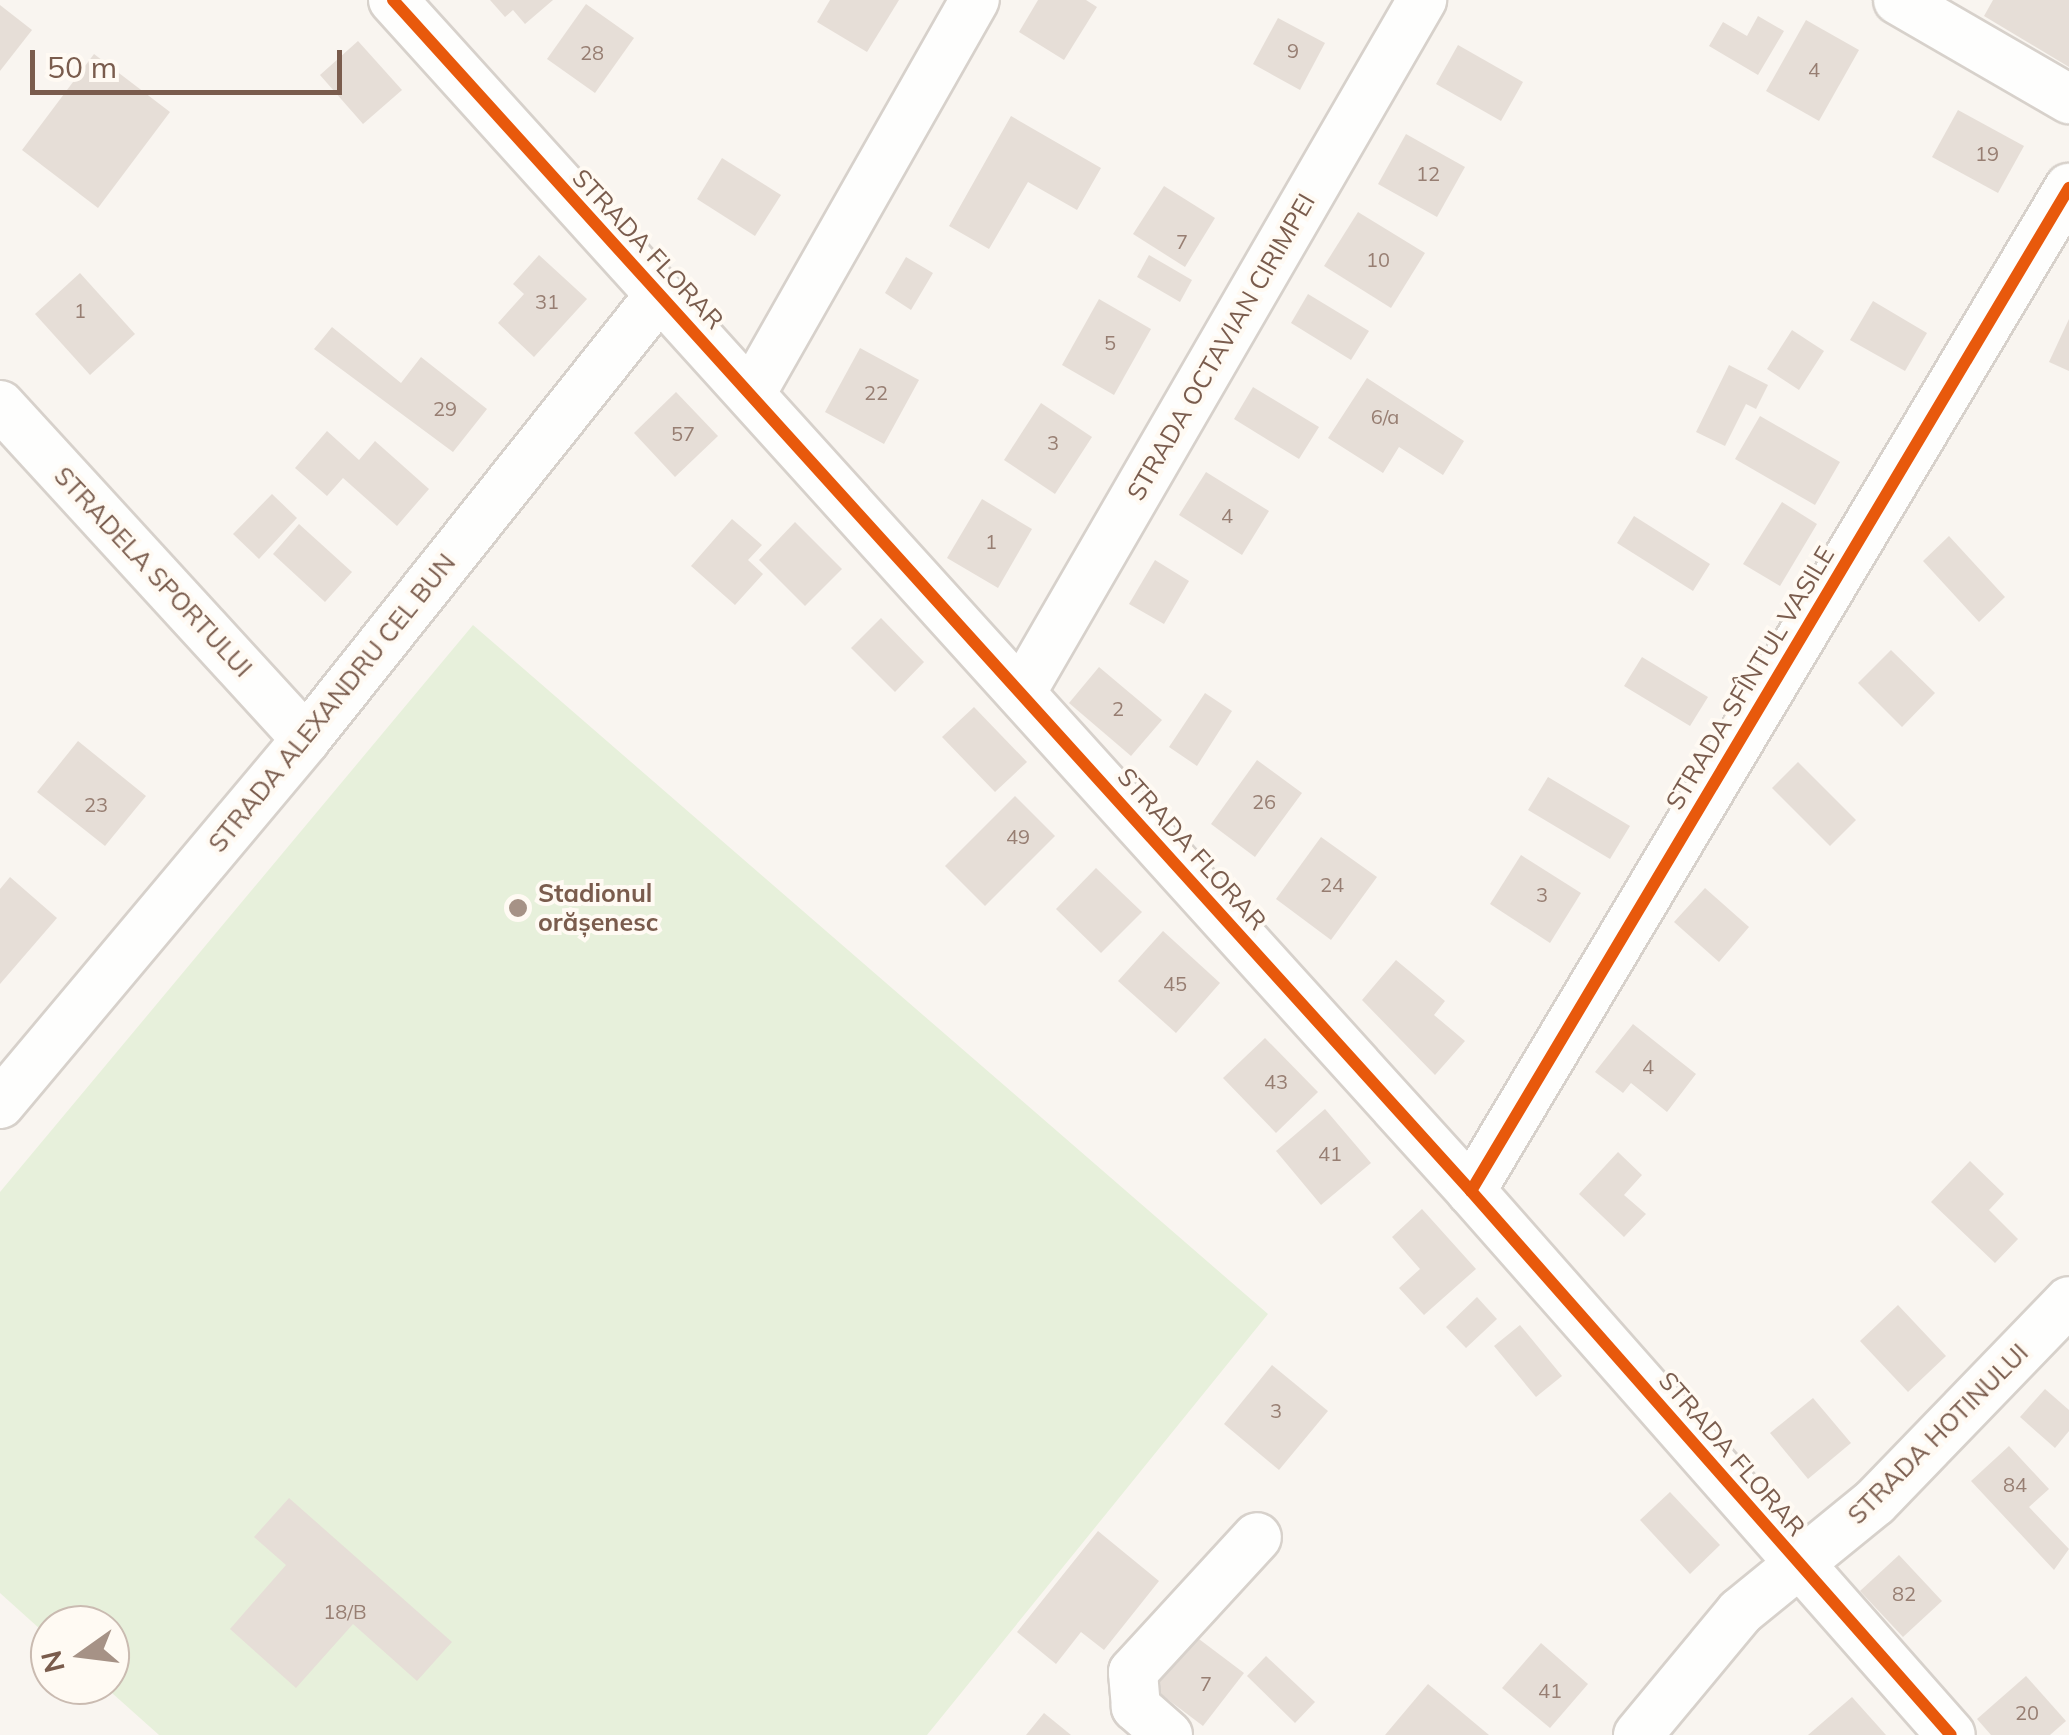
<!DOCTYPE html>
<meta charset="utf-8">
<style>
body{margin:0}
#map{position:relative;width:2069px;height:1735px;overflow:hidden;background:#f9f5f0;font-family:Mulish,sans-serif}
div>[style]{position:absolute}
.green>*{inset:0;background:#e7f0db}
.building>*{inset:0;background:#e6ded7}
.roads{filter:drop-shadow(2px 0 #d7d1cb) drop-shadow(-2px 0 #d7d1cb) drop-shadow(0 2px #d7d1cb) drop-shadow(0 -2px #d7d1cb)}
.minor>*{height:48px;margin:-24px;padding:0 24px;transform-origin:24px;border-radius:24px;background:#fefefd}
.cycleway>*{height:12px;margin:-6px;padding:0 6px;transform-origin:6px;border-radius:6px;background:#e8590c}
.dots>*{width:28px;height:28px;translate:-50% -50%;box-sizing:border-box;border:5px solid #fffaf3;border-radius:50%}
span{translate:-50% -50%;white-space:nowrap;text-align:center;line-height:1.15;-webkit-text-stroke:8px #fffaf3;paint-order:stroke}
.number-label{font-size:20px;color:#977e72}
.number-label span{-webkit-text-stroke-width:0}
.street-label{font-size:25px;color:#7a5c4d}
.poi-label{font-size:25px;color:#7a5c4d;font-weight:700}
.left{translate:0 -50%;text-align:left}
.north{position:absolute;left:30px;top:1605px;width:100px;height:100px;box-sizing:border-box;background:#fffaf3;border:2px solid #cabbb1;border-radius:50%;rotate:256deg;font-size:28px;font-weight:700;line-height:40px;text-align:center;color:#7a5c4d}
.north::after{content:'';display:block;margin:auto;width:35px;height:45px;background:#a69286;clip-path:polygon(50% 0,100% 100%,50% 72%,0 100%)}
.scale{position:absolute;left:30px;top:50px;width:312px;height:45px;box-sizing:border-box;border:5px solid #7a5c4d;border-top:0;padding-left:12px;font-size:30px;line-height:35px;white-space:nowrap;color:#7a5c4d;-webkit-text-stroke:8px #fffaf3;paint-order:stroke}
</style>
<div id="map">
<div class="green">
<i style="clip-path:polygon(473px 625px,1268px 1314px,927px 1735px,159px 1735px,103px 1685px,110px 1685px,110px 1625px,50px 1625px,50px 1638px,0 1593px,0 1192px)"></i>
</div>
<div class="building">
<i style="clip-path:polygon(490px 0,553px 0,525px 24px,513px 10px,505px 17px)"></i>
<i style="clip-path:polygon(830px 0,899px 0,867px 52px,817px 22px)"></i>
<i style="clip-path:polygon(1038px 0,1086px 0,1097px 7px,1064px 60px,1019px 32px)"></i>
<i style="clip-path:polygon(1993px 0,2069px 0,2069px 67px,1984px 16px)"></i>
<i style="clip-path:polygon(586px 4px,634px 38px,595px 93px,547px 59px)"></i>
<i style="clip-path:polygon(0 5px,32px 30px,0 71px)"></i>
<i style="clip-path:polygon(1758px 16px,1784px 31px,1758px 75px,1709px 46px,1723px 22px,1747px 36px)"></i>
<i style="clip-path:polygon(1278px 18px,1325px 43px,1300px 90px,1253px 64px)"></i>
<i style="clip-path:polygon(1806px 20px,1859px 50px,1819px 121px,1766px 91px)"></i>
<i style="clip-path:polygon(358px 41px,402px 90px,363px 124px,320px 75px)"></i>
<i style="clip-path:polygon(1458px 45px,1523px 82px,1501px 121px,1436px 84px)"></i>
<i style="clip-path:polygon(94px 54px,170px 112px,98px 208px,22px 150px)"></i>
<i style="clip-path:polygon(1958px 110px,2024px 146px,1998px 193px,1932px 157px)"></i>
<i style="clip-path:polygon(1011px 116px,1101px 168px,1077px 210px,1028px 182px,989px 249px,949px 226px)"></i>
<i style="clip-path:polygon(1406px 134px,1465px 167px,1437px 217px,1378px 184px)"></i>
<i style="clip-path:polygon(722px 158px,781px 195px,755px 236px,697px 199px)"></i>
<i style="clip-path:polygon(1164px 186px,1215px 218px,1185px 267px,1133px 234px)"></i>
<i style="clip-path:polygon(1358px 212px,1425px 253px,1391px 308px,1324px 266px)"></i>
<i style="clip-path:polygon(539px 255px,587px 299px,534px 357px,498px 323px,524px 294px,513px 284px)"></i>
<i style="clip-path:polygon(1149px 255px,1192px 280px,1180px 302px,1137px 277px)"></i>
<i style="clip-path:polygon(906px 257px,933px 273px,911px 310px,885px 293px)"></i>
<i style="clip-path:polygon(80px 273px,135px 334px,90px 375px,35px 314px)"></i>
<i style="clip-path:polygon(1308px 294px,1369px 331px,1351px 360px,1291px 323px)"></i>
<i style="clip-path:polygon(1099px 299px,1151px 329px,1114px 395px,1062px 365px)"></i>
<i style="clip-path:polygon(1873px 301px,1927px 333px,1905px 371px,1850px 340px)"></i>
<i style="clip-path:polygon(2069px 319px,2069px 371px,2049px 362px)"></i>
<i style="clip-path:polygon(332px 327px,401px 383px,421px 357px,487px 409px,453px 452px,314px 349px)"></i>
<i style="clip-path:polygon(1792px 330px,1824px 351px,1799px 390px,1767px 369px)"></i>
<i style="clip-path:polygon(860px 348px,919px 380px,884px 444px,825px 412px)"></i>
<i style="clip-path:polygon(1729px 365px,1768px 385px,1756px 409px,1746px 404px,1725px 446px,1696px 432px)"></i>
<i style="clip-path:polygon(1367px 378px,1464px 441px,1443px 475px,1399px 447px,1383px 473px,1328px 438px)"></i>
<i style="clip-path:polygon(1253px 387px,1319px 427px,1299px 459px,1234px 419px)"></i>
<i style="clip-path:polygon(676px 392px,718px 436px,675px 477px,634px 433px)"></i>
<i style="clip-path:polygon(1041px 403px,1092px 437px,1055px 494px,1004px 460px)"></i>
<i style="clip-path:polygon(1760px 416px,1840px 462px,1815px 505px,1735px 459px)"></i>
<i style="clip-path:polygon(327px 431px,359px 460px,375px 441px,429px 489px,397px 526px,343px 478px,327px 496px,295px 468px)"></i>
<i style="clip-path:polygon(1206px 472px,1269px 511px,1242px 555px,1179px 515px)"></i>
<i style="clip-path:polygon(272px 494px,297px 518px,259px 559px,233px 534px)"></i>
<i style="clip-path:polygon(982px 499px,1032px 529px,998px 588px,947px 558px)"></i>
<i style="clip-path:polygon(1782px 502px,1817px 524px,1780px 586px,1743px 564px)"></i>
<i style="clip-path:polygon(1634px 516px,1710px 564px,1693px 591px,1617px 543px)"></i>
<i style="clip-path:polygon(732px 519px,762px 545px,748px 560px,763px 574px,735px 605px,691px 566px)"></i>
<i style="clip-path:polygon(795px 522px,842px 569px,805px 606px,759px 560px)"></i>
<i style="clip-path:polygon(299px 524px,352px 572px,325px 602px,273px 554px)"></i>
<i style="clip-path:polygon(1949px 536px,2005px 597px,1979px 622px,1923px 561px)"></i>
<i style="clip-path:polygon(1155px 560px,1189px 581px,1164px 624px,1129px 604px)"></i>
<i style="clip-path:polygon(881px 618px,924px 662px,895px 692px,851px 648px)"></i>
<i style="clip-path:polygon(1891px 650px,1935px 693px,1902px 727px,1858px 683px)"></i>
<i style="clip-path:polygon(1642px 657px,1708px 697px,1690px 726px,1624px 686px)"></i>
<i style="clip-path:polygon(1099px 667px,1162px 720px,1131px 756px,1069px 703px)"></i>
<i style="clip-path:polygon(1205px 693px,1232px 711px,1197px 766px,1169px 747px)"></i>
<i style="clip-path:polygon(974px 707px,1027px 762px,995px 792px,942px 737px)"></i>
<i style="clip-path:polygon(78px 741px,146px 796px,105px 846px,37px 792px)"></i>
<i style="clip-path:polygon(1257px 760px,1302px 793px,1255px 857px,1211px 824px)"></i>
<i style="clip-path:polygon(1798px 762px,1856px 820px,1830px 846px,1772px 788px)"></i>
<i style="clip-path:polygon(1548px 777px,1630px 826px,1610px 859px,1528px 810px)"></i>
<i style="clip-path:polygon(1015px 796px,1055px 836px,985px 906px,945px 866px)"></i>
<i style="clip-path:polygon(1321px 837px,1377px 877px,1331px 940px,1276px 899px)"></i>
<i style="clip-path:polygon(1521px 855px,1581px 893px,1550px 943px,1490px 904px)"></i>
<i style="clip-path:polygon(1096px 868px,1142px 912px,1101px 953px,1056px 909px)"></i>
<i style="clip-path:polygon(10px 877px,57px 918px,0 984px,0 889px)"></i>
<i style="clip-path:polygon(1705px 888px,1749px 927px,1719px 962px,1674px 922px)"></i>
<i style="clip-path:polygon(1163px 931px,1220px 983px,1176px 1033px,1118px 981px)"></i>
<i style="clip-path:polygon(1396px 960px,1445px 1001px,1434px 1015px,1465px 1041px,1435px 1075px,1362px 1000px)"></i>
<i style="clip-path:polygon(1633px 1024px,1696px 1074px,1667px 1112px,1631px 1083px,1623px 1093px,1595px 1072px)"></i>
<i style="clip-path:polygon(1265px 1038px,1318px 1092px,1276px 1133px,1223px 1078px)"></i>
<i style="clip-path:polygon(1325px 1109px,1371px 1163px,1321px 1205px,1276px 1151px)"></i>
<i style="clip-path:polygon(1618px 1152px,1642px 1175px,1624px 1195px,1646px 1214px,1624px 1237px,1579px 1194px)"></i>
<i style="clip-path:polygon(1970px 1161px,2004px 1194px,1989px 1210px,2018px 1239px,1995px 1263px,1931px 1202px)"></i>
<i style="clip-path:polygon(1422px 1209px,1476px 1269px,1424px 1315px,1399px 1288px,1420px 1269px,1392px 1237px)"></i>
<i style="clip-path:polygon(1477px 1297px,1497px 1319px,1466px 1348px,1446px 1327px)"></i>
<i style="clip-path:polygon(1898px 1305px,1946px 1356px,1908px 1392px,1860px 1341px)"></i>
<i style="clip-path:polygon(1520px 1325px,1562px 1376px,1536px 1397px,1494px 1346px)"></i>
<i style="clip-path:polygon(1272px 1365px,1328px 1411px,1279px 1470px,1224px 1424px)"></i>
<i style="clip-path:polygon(2045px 1389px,2069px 1410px,2069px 1431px,2055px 1448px,2020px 1417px)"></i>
<i style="clip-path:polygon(1813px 1398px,1851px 1443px,1808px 1479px,1770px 1433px)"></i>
<i style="clip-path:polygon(2009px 1446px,2049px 1489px,2029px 1507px,2069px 1549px,2054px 1570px,1971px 1481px)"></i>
<i style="clip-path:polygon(1670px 1492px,1720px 1545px,1690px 1574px,1640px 1520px)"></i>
<i style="clip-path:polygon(289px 1498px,452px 1642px,417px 1681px,353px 1624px,296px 1688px,230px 1629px,286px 1565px,254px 1537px)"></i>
<i style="clip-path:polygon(1098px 1531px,1159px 1581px,1104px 1650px,1081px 1632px,1056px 1664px,1017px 1632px)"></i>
<i style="clip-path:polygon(1899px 1555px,1942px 1601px,1903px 1637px,1860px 1591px)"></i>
<i style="clip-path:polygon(1191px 1633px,1244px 1673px,1203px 1726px,1150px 1686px)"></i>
<i style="clip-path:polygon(1541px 1643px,1588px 1684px,1550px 1728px,1502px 1688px)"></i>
<i style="clip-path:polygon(1266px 1656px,1315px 1702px,1295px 1723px,1247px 1676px)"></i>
<i style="clip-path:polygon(2026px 1676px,2066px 1721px,2050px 1735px,1991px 1735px,1977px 1719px)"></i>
<i style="clip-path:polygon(1428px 1684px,1489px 1735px,1385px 1735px)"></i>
<i style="clip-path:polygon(1852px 1697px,1886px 1735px,1808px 1735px)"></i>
<i style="clip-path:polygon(1044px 1713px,1071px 1735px,1026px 1735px)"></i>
</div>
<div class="roads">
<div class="minor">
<i style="left:393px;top:0;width:1606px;rotate:47.85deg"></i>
<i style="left:1471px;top:1191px;width:725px;rotate:48.58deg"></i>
<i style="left:1898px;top:0;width:198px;rotate:30.1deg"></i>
<i style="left:752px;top:392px;width:451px;rotate:-60.4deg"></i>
<i style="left:0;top:405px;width:453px;rotate:47.5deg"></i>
<i style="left:1021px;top:693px;width:801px;rotate:-59.94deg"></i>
<i style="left:0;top:1104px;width:476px;rotate:-50deg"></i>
<i style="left:306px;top:739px;width:565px;rotate:-51.47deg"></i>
<i style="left:1471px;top:1191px;width:1168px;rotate:-59.2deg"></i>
<i style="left:1168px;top:1735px;width:43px;rotate:-138.8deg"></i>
<i style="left:1136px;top:1707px;width:35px;rotate:-95deg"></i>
<i style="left:1133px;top:1672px;width:183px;rotate:-47.4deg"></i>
<i style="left:1638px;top:1735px;width:160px;rotate:-50.3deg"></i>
<i style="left:1740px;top:1612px;width:174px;rotate:-39.2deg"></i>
<i style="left:1875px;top:1502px;width:279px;rotate:-46deg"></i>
</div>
</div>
<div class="cycleway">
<i style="left:393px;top:0;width:1606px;rotate:47.85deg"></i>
<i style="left:1471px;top:1191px;width:725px;rotate:48.58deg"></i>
<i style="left:1471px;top:1191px;width:1168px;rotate:-59.2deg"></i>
</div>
<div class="dots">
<i style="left:518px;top:908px;background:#a69286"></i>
</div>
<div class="number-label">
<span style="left:1293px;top:50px">9</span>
<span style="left:592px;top:52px">28</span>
<span style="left:1814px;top:69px">4</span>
<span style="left:1987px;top:153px">19</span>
<span style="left:1428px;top:173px">12</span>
<span style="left:1182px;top:241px">7</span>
<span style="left:1378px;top:259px">10</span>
<span style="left:547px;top:301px">31</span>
<span style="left:80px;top:310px">1</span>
<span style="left:1110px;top:342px">5</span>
<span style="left:876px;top:392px">22</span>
<span style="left:445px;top:408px">29</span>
<span style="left:1385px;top:416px">6/a</span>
<span style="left:683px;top:433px">57</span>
<span style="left:1053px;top:442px">3</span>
<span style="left:1227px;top:515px">4</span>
<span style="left:991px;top:541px">1</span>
<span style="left:1118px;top:708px">2</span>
<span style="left:1264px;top:801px">26</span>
<span style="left:96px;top:804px">23</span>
<span style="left:1018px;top:836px">49</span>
<span style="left:1332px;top:884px">24</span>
<span style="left:1542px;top:894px">3</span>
<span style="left:1175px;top:983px">45</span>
<span style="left:1648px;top:1066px">4</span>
<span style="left:1276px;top:1081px">43</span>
<span style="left:1330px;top:1153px">41</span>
<span style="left:1276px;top:1410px">3</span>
<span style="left:2015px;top:1484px">84</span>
<span style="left:1904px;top:1593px">82</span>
<span style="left:345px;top:1611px">18/B</span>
<span style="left:1206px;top:1683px">7</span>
<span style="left:1550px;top:1690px">41</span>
<span style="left:2027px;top:1712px">20</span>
</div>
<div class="street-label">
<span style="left:648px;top:249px;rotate:47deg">STRADA FLORAR</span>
<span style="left:1221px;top:347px;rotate:-60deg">STRADA OCTAVIAN CIRIMPEI</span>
<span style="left:153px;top:572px;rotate:47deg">STRADELA SPORTULUI</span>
<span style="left:1750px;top:678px;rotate:-59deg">STRADA SFÎNTUL VASILE</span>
<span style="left:332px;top:703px;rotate:-51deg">STRADA ALEXANDRU CEL BUN</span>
<span style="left:1192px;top:849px;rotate:48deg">STRADA FLORAR</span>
<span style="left:1938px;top:1434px;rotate:-45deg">STRADA HOTINULUI</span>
<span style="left:1732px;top:1454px;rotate:49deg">STRADA FLORAR</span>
</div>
<div class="poi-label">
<span class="left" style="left:538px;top:908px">Stadionul<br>orășenesc</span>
</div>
<div class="north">N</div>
<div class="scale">50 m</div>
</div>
